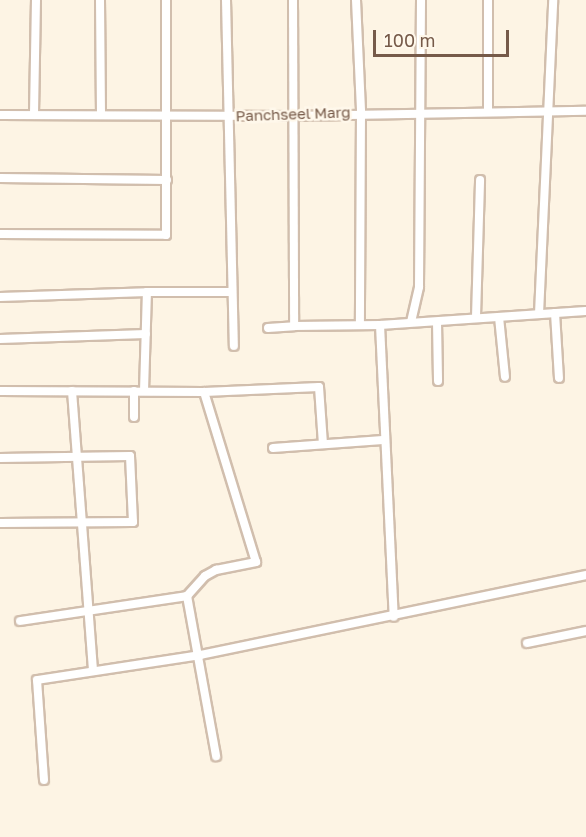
<!DOCTYPE html>
<style>
body{margin:0}
#map{position:relative;width:586px;height:837px;overflow:hidden;background:#fdf4e4;font-family:"Golos Text",sans-serif}
div>[style]{position:absolute}
.roads{filter:drop-shadow(2px 0 #d1bead) drop-shadow(-2px 0 #d1bead) drop-shadow(0 2px #d1bead) drop-shadow(0 -2px #d1bead)}
.minor>*{height:8px;margin:-4px;padding:0 4px;transform-origin:4px;border-radius:4px;background:#fff}
span{translate:-50% -50%;white-space:nowrap;text-align:center;line-height:1.15;-webkit-text-stroke:5px #fff8eb;paint-order:stroke}
.street-label{font-size:15px;color:#765a49}
.scale{position:absolute;left:373px;top:30px;width:136px;height:27px;box-sizing:border-box;border:3px solid #765a49;border-top:0;padding-left:8px;font-size:18px;line-height:21px;white-space:nowrap;color:#765a49;-webkit-text-stroke:4px #fff8eb;paint-order:stroke}
</style>
<div id="map">
<div class="roads">
<div class="minor">
<i style="left:100px;top:0;width:113px;rotate:89.5deg"></i>
<i style="left:226px;top:0;width:346px;rotate:88.7deg"></i>
<i style="left:293px;top:0;width:326px;rotate:89.8deg"></i>
<i style="left:294px;top:326px;width:86px;rotate:-0.7deg"></i>
<i style="left:380px;top:325px;width:206px;rotate:-3.9deg"></i>
<i style="left:356px;top:0;width:112px;rotate:87.4deg"></i>
<i style="left:361px;top:112px;width:212px;rotate:90.3deg"></i>
<i style="left:488px;top:0;width:111px;rotate:90deg"></i>
<i style="left:34px;top:114px;width:114px;rotate:-89deg"></i>
<i style="left:0;top:115px;width:292px;rotate:0.2deg"></i>
<i style="left:292px;top:116px;width:294px;rotate:-1deg"></i>
<i style="left:0;top:178px;width:167px;rotate:0.7deg"></i>
<i style="left:0;top:234px;width:166px;rotate:0.3deg"></i>
<i style="left:166px;top:235px;width:235px;rotate:-90deg"></i>
<i style="left:0;top:297px;width:147px;rotate:-1.9deg"></i>
<i style="left:555px;top:313px;width:65px;rotate:86.5deg"></i>
<i style="left:539px;top:314px;width:314px;rotate:-87.4deg"></i>
<i style="left:476px;top:317px;width:137px;rotate:-88.3deg"></i>
<i style="left:499px;top:317px;width:60px;rotate:84.3deg"></i>
<i style="left:411px;top:322px;width:36px;rotate:-77deg"></i>
<i style="left:419px;top:287px;width:287px;rotate:-89.6deg"></i>
<i style="left:437px;top:322px;width:59px;rotate:89deg"></i>
<i style="left:380px;top:325px;width:292px;rotate:87.3deg"></i>
<i style="left:268px;top:328px;width:26px;rotate:-4deg"></i>
<i style="left:0;top:339px;width:146px;rotate:-2deg"></i>
<i style="left:0;top:391px;width:204px;rotate:0.3deg"></i>
<i style="left:204px;top:392px;width:115px;rotate:-2.5deg"></i>
<i style="left:319px;top:387px;width:57px;rotate:86deg"></i>
<i style="left:72px;top:391px;width:279px;rotate:85.7deg"></i>
<i style="left:144px;top:391px;width:99px;rotate:-88.3deg"></i>
<i style="left:147px;top:292px;width:84px"></i>
<i style="left:134px;top:417px;width:26px;rotate:-90deg"></i>
<i style="left:273px;top:448px;width:110px;rotate:-4.2deg"></i>
<i style="left:0;top:458px;width:130px;rotate:-0.9deg"></i>
<i style="left:130px;top:456px;width:66px;rotate:87.4deg"></i>
<i style="left:133px;top:522px;width:133px;rotate:179.6deg"></i>
<i style="left:187px;top:596px;width:27px;rotate:-48deg"></i>
<i style="left:205px;top:576px;width:13px;rotate:-29deg"></i>
<i style="left:216px;top:570px;width:41px;rotate:-11.3deg"></i>
<i style="left:256px;top:562px;width:178px;rotate:-107deg"></i>
<i style="left:20px;top:621px;width:169px;rotate:-8.5deg"></i>
<i style="left:187px;top:596px;width:163px;rotate:79.7deg"></i>
<i style="left:527px;top:643px;width:60px;rotate:-11.5deg"></i>
<i style="left:44px;top:780px;width:100px;rotate:-94deg"></i>
<i style="left:37px;top:680px;width:165px;rotate:-8.7deg"></i>
<i style="left:200px;top:655px;width:394px;rotate:-11.7deg"></i>
</div>
</div>
<div class="street-label">
<span style="left:293px;top:114px;rotate:-2deg">Panchseel Marg</span>
</div>
<div class="scale">100 m</div>
</div>
